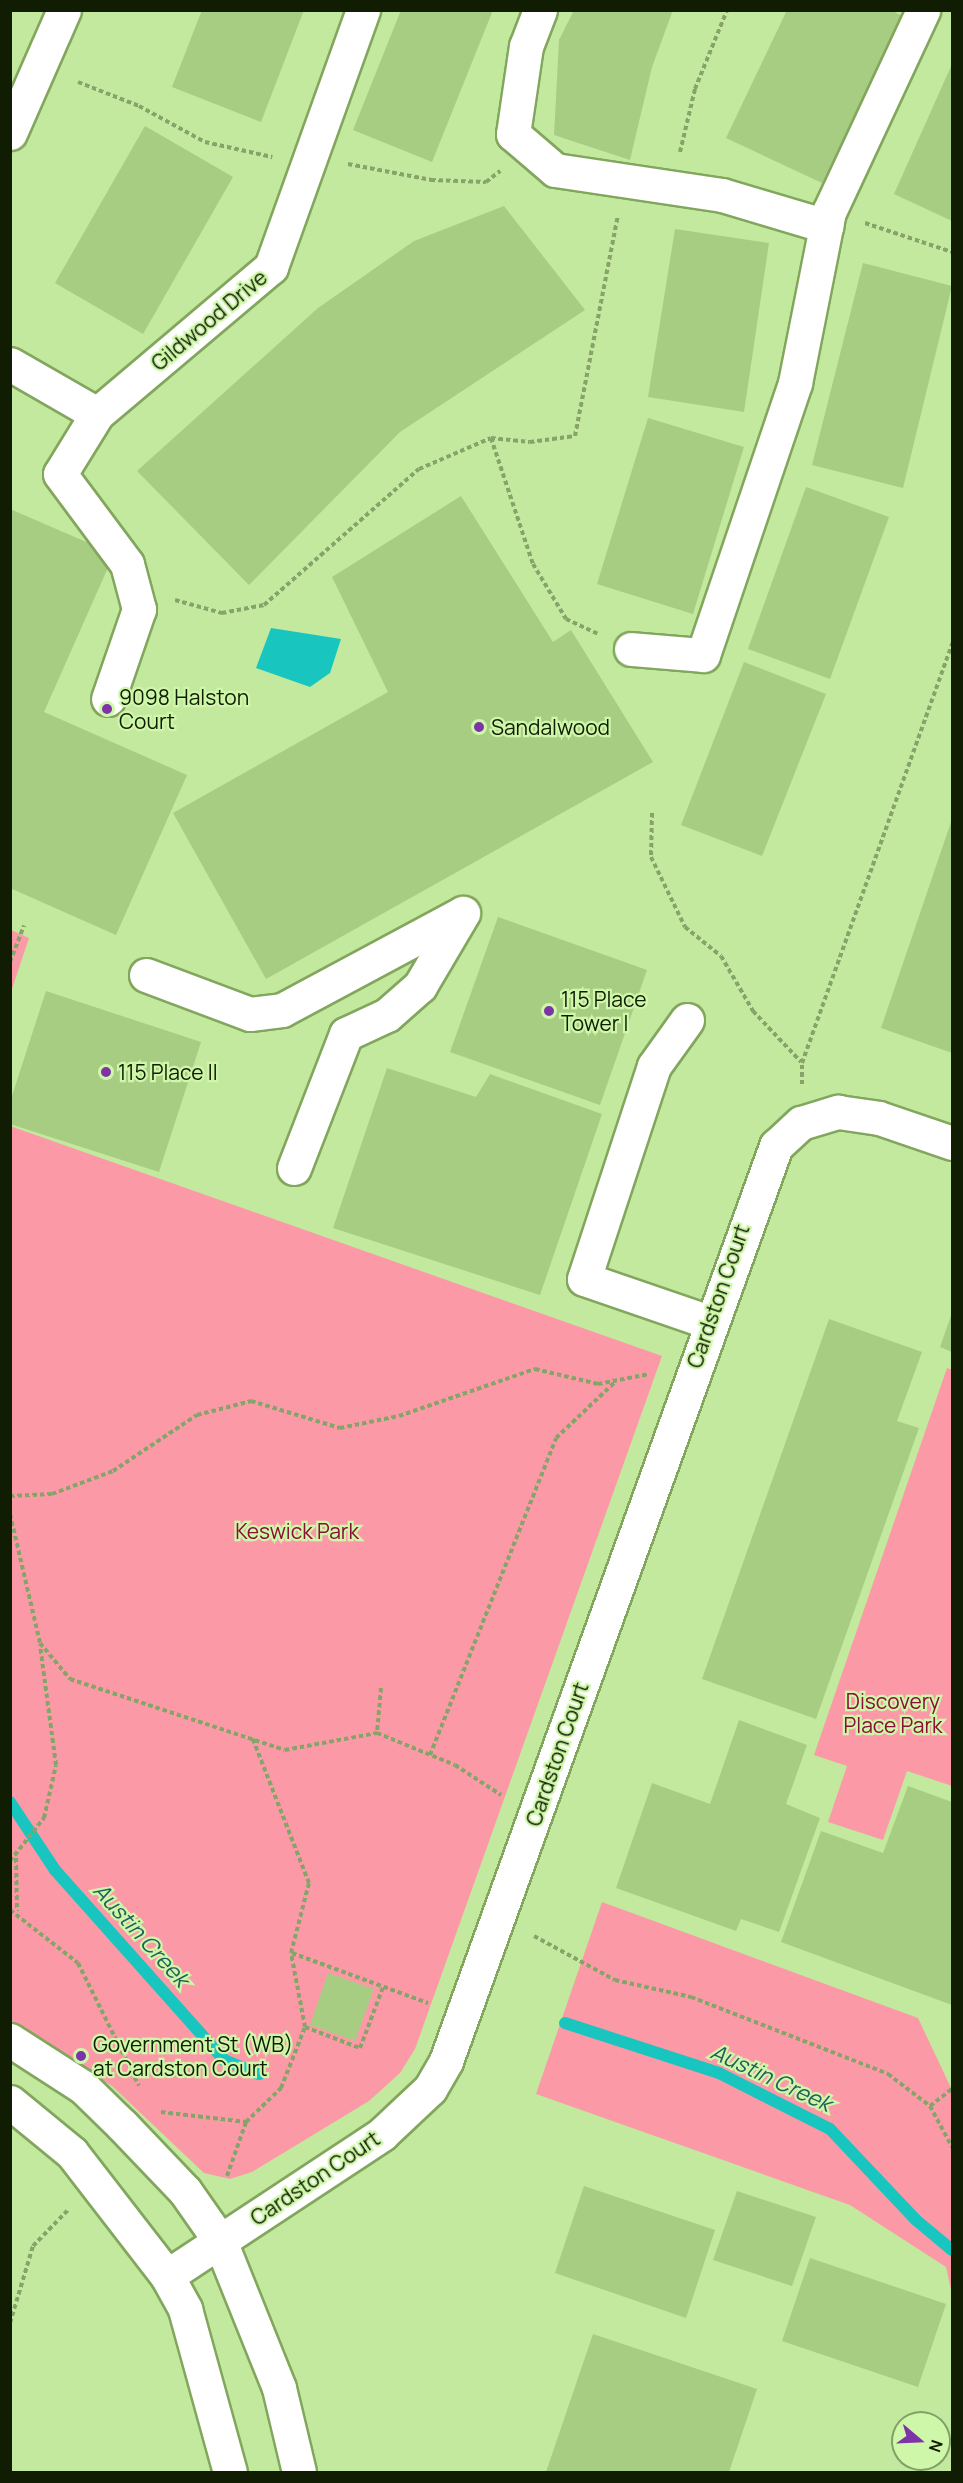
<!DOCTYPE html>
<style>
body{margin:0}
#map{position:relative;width:963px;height:2483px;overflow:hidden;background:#c2e99e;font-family:Manrope,sans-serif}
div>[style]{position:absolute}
.green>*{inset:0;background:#fc99a7}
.water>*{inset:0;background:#19c6bf}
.stream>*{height:12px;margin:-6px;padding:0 6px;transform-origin:6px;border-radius:6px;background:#19c6bf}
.building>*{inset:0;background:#a7cd83}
.path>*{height:4px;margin-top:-2px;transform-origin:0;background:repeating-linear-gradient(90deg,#86a469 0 4.5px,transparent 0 7.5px)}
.roads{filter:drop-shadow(2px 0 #82a65d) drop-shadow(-2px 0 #82a65d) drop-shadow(0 2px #82a65d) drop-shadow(0 -2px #82a65d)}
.minor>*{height:33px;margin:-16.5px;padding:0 16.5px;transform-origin:16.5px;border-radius:16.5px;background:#fff}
.dots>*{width:16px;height:16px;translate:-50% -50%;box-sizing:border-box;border:3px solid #cff7aa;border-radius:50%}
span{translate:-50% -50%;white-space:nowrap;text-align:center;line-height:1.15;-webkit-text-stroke:4.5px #cff7aa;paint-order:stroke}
.street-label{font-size:21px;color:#101d02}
.poi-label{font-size:21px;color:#101d02}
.left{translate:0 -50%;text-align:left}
.park-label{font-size:21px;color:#8b0e37}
.water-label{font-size:22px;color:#23605d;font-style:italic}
.frame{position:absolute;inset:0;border:12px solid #101d02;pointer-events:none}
.north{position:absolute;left:891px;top:2411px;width:60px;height:60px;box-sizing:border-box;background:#cff7aa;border:2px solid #83a067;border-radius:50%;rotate:109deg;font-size:16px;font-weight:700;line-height:24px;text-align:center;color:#101d02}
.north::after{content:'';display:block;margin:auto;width:21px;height:27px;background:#7c34a6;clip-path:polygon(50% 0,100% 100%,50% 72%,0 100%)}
</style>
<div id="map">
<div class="green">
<i style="clip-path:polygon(11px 930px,29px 938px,11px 992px)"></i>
<i style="clip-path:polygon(10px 1126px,662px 1356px,415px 2049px,400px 2073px,369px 2101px,252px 2172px,230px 2179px,204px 2173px,112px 2086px,11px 2022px)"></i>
<i style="clip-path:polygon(947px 1368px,952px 1370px,952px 1786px,907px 1771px,883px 1840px,828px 1822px,847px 1766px,814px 1755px)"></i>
<i style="clip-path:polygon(602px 1902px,918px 2018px,952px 2090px,952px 2294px,946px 2267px,850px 2205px,536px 2094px)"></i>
</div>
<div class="water">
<i style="clip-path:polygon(271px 628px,341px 639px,330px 673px,310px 687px,256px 668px)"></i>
</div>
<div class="stream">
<i style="left:10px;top:1802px;width:82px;rotate:56.5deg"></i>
<i style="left:55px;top:1870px;width:254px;rotate:48.3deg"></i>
<i style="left:224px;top:2060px;width:38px;rotate:22deg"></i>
<i style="left:565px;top:2023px;width:162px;rotate:18deg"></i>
<i style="left:719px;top:2073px;width:124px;rotate:26.8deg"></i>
<i style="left:830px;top:2129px;width:125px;rotate:46.6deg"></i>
<i style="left:916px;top:2220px;width:47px;rotate:39.8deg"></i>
</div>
<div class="building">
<i style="clip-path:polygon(202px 10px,304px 10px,261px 122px,172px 87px)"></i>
<i style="clip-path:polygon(401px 10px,493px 10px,432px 162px,353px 130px)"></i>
<i style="clip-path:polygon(574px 10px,673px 10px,652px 67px,630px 160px,554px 135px,559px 40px)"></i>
<i style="clip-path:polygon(787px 10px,891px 10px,902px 16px,822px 183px,726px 138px)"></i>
<i style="clip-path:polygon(952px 64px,952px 221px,894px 194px)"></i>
<i style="clip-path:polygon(145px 126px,233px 177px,143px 334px,55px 283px)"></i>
<i style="clip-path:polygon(504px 206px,585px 310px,400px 432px,249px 585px,137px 471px,318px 308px,414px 241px)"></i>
<i style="clip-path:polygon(675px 229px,769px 243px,744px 412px,648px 397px)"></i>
<i style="clip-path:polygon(863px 263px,952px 286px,903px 488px,812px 465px)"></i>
<i style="clip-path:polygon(648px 418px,744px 447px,693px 614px,597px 584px)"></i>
<i style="clip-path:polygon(806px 487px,889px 517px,830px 679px,748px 649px)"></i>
<i style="clip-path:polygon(461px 496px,553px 642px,571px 630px,653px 762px,266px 979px,173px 813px,388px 692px,332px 577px)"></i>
<i style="clip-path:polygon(10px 509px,114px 554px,44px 712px,187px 775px,116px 935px,10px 888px)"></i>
<i style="clip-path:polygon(744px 662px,826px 694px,762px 856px,681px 825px)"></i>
<i style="clip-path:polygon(952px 819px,952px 1053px,881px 1028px)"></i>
<i style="clip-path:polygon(498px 917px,647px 970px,600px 1105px,450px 1052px)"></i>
<i style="clip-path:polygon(46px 991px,201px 1042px,159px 1172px,10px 1124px,10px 1102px)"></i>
<i style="clip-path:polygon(387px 1068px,476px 1097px,490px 1074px,602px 1114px,540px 1295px,333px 1228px)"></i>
<i style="clip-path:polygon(952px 1313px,952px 1352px,940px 1347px)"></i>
<i style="clip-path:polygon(829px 1319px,922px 1352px,897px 1421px,919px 1428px,816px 1719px,702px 1679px)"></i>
<i style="clip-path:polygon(739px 1720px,807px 1745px,786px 1804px,820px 1818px,779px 1932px,741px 1919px,736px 1931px,616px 1888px,652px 1783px,710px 1804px)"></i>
<i style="clip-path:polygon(908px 1786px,952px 1802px,952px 2005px,781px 1942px,821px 1831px,883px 1853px)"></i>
<i style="clip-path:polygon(328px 1973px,374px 1989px,355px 2041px,310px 2025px)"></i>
<i style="clip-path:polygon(584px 2186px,715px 2230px,686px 2318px,555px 2273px)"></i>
<i style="clip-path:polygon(737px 2191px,816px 2217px,792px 2286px,713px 2260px)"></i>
<i style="clip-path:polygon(810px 2258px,946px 2304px,918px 2387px,782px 2341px)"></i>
<i style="clip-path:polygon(593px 2334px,757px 2389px,729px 2472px,546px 2472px)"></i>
</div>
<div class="path">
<i style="left:78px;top:82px;width:66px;rotate:21.5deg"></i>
<i style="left:139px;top:106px;width:75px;rotate:28.6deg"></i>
<i style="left:205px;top:142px;width:69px;rotate:12.6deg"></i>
<i style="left:680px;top:152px;width:65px;rotate:-76.6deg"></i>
<i style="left:695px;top:89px;width:85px;rotate:-67.9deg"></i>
<i style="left:348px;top:164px;width:85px;rotate:10.9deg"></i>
<i style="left:431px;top:180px;width:55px;rotate:2.1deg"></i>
<i style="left:486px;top:182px;width:18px;rotate:-38deg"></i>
<i style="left:865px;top:223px;width:92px;rotate:18.4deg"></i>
<i style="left:491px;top:438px;width:133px;rotate:71.6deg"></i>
<i style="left:533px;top:564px;width:64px;rotate:59deg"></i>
<i style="left:566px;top:619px;width:35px;rotate:25deg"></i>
<i style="left:175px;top:600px;width:49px;rotate:15.5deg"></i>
<i style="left:222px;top:613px;width:43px;rotate:-10.8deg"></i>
<i style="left:264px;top:605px;width:206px;rotate:-41.3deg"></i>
<i style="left:419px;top:469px;width:78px;rotate:-23.3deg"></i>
<i style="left:491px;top:438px;width:39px;rotate:6deg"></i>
<i style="left:530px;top:442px;width:45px;rotate:-7.6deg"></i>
<i style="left:575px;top:436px;width:225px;rotate:-79deg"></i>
<i style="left:652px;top:813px;width:44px;rotate:91.3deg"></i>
<i style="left:651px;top:857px;width:78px;rotate:64.1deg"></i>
<i style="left:685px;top:927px;width:46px;rotate:38.9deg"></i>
<i style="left:721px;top:956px;width:64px;rotate:59.8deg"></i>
<i style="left:753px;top:1011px;width:70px;rotate:46.7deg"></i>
<i style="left:10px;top:962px;width:39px;rotate:-69deg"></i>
<i style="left:802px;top:1084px;width:21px;rotate:-90deg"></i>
<i style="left:802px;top:1063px;width:446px;rotate:-70.3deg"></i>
<i style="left:10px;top:1496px;width:42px;rotate:-2.7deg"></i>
<i style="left:52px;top:1494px;width:65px;rotate:-20.7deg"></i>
<i style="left:113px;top:1471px;width:101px;rotate:-33.7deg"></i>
<i style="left:197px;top:1415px;width:56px;rotate:-14.5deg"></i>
<i style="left:251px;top:1401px;width:93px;rotate:16.9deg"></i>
<i style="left:340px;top:1428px;width:60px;rotate:-11.5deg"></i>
<i style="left:399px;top:1416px;width:144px;rotate:-19.1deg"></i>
<i style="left:535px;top:1369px;width:65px;rotate:13.4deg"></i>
<i style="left:598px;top:1384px;width:52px;rotate:-11.1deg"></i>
<i style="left:10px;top:1514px;width:132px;rotate:76.9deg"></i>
<i style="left:40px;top:1643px;width:47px;rotate:50.2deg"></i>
<i style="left:70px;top:1679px;width:226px;rotate:18.3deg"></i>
<i style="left:285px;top:1750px;width:94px;rotate:-10.5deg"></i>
<i style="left:381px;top:1688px;width:45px;rotate:95.1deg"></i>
<i style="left:377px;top:1733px;width:84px;rotate:22.3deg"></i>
<i style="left:455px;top:1765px;width:55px;rotate:33.1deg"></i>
<i style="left:430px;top:1755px;width:341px;rotate:-68.3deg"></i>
<i style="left:556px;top:1438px;width:81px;rotate:-43.5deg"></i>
<i style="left:16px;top:1858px;width:53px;rotate:88.9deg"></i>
<i style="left:10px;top:1861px;width:55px;rotate:-51.7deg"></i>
<i style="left:44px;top:1818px;width:54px;rotate:-77.2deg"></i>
<i style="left:56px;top:1765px;width:121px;rotate:-97.6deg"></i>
<i style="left:10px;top:1910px;width:86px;rotate:37.9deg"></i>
<i style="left:78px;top:1963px;width:137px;rotate:63.6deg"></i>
<i style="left:534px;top:1936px;width:92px;rotate:28.5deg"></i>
<i style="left:615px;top:1980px;width:78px;rotate:12.6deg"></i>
<i style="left:691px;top:1997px;width:212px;rotate:21.3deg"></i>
<i style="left:888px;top:2074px;width:53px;rotate:37.3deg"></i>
<i style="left:930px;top:2106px;width:47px;rotate:61.8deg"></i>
<i style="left:292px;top:1953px;width:145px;rotate:20.2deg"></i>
<i style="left:305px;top:2027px;width:59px;rotate:20.9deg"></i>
<i style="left:360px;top:2048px;width:65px;rotate:-69.3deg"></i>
<i style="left:930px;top:2106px;width:28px;rotate:-38deg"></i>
<i style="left:161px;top:2112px;width:86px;rotate:6.7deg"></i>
<i style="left:227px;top:2176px;width:57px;rotate:-70.6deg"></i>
<i style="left:246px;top:2122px;width:49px;rotate:-44.2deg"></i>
<i style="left:281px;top:2088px;width:66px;rotate:-68.5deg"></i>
<i style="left:305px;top:2027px;width:75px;rotate:-100.7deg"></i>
<i style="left:291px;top:1953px;width:72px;rotate:-75.6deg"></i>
<i style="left:309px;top:1883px;width:157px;rotate:-111.3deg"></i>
<i style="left:10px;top:2323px;width:80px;rotate:-73.4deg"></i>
<i style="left:33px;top:2246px;width:52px;rotate:-45.8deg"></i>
</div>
<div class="roads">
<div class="minor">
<i style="left:540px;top:10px;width:39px;rotate:111deg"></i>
<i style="left:526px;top:46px;width:89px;rotate:98.4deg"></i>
<i style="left:513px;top:134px;width:55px;rotate:40.6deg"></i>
<i style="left:555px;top:170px;width:169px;rotate:8.5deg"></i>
<i style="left:722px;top:195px;width:109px;rotate:16.6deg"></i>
<i style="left:10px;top:133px;width:134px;rotate:-66.3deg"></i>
<i style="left:10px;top:364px;width:100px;rotate:29.9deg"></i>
<i style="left:97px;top:414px;width:228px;rotate:-40.2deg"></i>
<i style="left:271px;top:267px;width:273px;rotate:-70.3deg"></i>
<i style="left:97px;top:414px;width:70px;rotate:121.7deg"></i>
<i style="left:60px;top:474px;width:112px;rotate:53.3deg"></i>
<i style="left:127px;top:564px;width:47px;rotate:75.1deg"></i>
<i style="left:139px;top:609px;width:95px;rotate:109deg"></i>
<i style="left:631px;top:649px;width:72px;rotate:4.8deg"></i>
<i style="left:703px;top:655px;width:287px;rotate:-71.3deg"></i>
<i style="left:795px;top:383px;width:174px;rotate:-78.8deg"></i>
<i style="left:829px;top:212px;width:223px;rotate:-65deg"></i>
<i style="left:146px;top:975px;width:111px;rotate:20.6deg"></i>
<i style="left:250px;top:1014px;width:32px;rotate:-7deg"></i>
<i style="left:282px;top:1010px;width:205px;rotate:-28.2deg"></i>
<i style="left:687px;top:1020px;width:57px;rotate:125.7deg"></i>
<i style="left:654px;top:1066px;width:224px;rotate:108.2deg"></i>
<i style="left:584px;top:1279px;width:132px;rotate:19deg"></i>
<i style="left:294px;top:1168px;width:144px;rotate:-68.8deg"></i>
<i style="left:346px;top:1034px;width:45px;rotate:-24.9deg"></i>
<i style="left:387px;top:1015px;width:44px;rotate:-41.3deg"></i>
<i style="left:420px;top:986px;width:85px;rotate:-59.5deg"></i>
<i style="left:10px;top:2040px;width:87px;rotate:32.8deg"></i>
<i style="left:83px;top:2087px;width:54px;rotate:44.3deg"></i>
<i style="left:122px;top:2125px;width:91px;rotate:46.3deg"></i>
<i style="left:185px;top:2191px;width:61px;rotate:55deg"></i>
<i style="left:220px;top:2241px;width:158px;rotate:68.1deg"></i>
<i style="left:279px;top:2388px;width:86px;rotate:76.6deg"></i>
<i style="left:10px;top:2102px;width:80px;rotate:39.4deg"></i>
<i style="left:72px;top:2153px;width:155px;rotate:52.3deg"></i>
<i style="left:167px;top:2276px;width:38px;rotate:61deg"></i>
<i style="left:185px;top:2309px;width:169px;rotate:74.6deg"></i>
<i style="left:167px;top:2276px;width:258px;rotate:-33.4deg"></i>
<i style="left:382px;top:2134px;width:66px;rotate:-43.2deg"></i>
<i style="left:430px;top:2089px;width:32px;rotate:-60deg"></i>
<i style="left:446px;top:2061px;width:973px;rotate:-70.17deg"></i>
<i style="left:776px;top:1146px;width:34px;rotate:-43deg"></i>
<i style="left:801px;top:1123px;width:39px;rotate:-17deg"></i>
<i style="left:838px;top:1112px;width:41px;rotate:8.3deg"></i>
<i style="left:879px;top:1118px;width:77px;rotate:18.9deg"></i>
</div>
</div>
<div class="dots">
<i style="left:107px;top:709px;background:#7c34a6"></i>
<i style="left:479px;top:727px;background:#7c34a6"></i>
<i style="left:549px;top:1011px;background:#7c34a6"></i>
<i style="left:106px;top:1072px;background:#7c34a6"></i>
<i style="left:81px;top:2056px;background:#7c34a6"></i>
</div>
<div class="street-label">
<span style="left:209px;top:320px;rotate:-40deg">Gildwood Drive</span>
<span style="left:718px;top:1296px;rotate:-71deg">Cardston Court</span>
<span style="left:557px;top:1754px;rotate:-71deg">Cardston Court</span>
<span style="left:315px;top:2178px;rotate:-34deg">Cardston Court</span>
</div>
<div class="poi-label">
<span class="left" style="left:119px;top:709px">9098 Halston<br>Court</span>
<span class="left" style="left:491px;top:727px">Sandalwood</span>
<span class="left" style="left:561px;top:1011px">115 Place<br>Tower I</span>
<span class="left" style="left:118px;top:1072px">115 Place II</span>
<span class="left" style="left:93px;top:2056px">Government St (WB)<br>at Cardston Court</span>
</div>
<div class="park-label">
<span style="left:297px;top:1531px">Keswick Park</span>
<span style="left:893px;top:1713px">Discovery<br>Place Park</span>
</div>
<div class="water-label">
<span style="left:141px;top:1935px;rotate:48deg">Austin Creek</span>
<span style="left:771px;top:2078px;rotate:25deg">Austin Creek</span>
</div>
<div class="frame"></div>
<div class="north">N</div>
</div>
